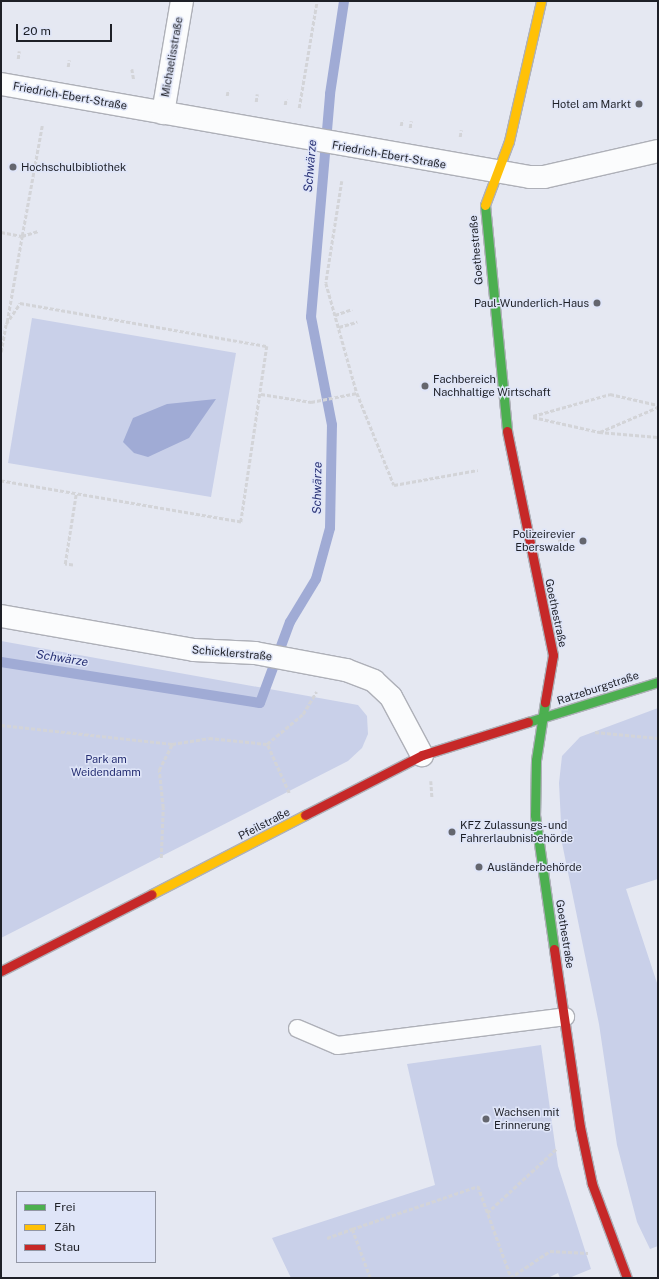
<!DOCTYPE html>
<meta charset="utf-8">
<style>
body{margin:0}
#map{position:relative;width:659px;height:1279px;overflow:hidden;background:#e5e8f2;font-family:"Public Sans",sans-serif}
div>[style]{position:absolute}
.green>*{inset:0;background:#c9d0e9}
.water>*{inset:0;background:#a0abd5}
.stream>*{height:10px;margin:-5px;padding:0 5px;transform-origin:5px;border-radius:5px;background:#a0abd5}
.path>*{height:2.5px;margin-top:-1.25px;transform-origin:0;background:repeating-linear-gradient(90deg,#d3d4d8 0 4px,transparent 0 6px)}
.roads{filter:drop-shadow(1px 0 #aeb0b8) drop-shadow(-1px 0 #aeb0b8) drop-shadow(0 1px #aeb0b8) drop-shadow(0 -1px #aeb0b8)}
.lane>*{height:17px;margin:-8.5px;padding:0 8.5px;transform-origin:8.5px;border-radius:8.5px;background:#fbfcfd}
.street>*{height:22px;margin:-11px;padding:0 11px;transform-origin:11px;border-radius:11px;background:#fbfcfd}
.fast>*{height:9px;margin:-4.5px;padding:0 4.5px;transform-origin:4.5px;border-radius:4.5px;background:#4caf50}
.slow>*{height:9px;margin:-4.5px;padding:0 4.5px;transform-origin:4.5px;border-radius:4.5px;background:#ffc107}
.jam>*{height:9px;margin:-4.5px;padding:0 4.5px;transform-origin:4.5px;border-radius:4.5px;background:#c62828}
.dots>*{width:11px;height:11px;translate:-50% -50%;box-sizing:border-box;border:2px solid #dfe5f8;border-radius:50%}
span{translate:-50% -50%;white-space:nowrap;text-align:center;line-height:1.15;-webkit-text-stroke:3px #dfe5f8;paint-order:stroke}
.street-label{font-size:11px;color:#1e2027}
.poi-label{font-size:11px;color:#1e2027}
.right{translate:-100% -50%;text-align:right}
.left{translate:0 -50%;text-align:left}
.park-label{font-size:11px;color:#262f73}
.water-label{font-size:12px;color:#273074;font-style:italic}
.frame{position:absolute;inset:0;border:2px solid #1e2027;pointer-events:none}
.legend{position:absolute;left:16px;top:1191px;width:140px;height:72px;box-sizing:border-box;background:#dfe5f8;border:1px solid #9296a4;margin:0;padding:5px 7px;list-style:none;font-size:12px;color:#1e2027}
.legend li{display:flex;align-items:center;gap:8px;height:20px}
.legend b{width:20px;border:1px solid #9296a4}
.scale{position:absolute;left:16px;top:24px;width:96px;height:18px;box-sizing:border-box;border:2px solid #1e2027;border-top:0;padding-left:5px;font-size:12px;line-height:14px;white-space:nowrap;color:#1e2027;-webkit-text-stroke:3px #dfe5f8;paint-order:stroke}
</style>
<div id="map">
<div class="green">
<i style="clip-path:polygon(32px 318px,236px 353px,211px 497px,8px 463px)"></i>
<i style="clip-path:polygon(1px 641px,358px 705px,367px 716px,368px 734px,362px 748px,348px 761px,1px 938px)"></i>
<i style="clip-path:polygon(658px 708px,658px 879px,626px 889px,658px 986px,658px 1246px,650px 1249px,637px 1222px,617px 1145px,599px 1024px,562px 843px,559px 783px,562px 756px,580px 737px)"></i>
<i style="clip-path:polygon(541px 1045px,558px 1166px,591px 1269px,569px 1278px,560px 1278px,558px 1273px,548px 1278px,291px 1278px,272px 1238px,435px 1185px,407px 1064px)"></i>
</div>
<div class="water">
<i style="clip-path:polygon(216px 399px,189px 438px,148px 457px,134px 453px,123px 442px,133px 418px,167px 404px)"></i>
</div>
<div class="stream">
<i style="left:1px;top:662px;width:262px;rotate:9deg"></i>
<i style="left:260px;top:703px;width:86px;rotate:-69.7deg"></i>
<i style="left:290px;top:622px;width:50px;rotate:-58.8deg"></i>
<i style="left:316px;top:579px;width:53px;rotate:-74.6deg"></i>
<i style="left:330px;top:528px;width:103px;rotate:-88.9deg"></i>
<i style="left:332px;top:425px;width:110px;rotate:-101deg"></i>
<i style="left:311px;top:317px;width:224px;rotate:-85.1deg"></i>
<i style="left:330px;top:94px;width:94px;rotate:-81.4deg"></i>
</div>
<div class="path">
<i style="left:18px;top:59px;width:8px;rotate:-83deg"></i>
<i style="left:68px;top:67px;width:7px;rotate:-82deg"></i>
<i style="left:132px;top:69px;width:11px;rotate:80deg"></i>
<i style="left:227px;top:96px;width:6px;rotate:-81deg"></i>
<i style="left:256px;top:102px;width:8px;rotate:-83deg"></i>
<i style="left:285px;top:105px;width:6px;rotate:-81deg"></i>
<i style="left:299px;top:108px;width:109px;rotate:-80.5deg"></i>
<i style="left:401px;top:126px;width:6px;rotate:-81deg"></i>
<i style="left:410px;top:128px;width:7px;rotate:-82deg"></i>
<i style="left:460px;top:137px;width:7px;rotate:-82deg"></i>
<i style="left:342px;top:181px;width:103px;rotate:98.9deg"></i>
<i style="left:326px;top:283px;width:114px;rotate:74.3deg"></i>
<i style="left:357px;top:393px;width:99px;rotate:68.1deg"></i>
<i style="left:394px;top:485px;width:85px;rotate:-10.1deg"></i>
<i style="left:1px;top:232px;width:21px;rotate:11deg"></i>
<i style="left:22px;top:236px;width:112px;rotate:-79.7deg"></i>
<i style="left:335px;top:315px;width:18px;rotate:-19deg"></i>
<i style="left:7px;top:322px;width:87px;rotate:-80.1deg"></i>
<i style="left:22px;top:236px;width:17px;rotate:-17deg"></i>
<i style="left:339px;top:327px;width:19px;rotate:-16deg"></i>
<i style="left:1px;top:352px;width:28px;rotate:-80deg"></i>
<i style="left:6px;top:324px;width:25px;rotate:-56deg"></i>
<i style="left:20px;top:303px;width:251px;rotate:9.9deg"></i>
<i style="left:267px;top:346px;width:178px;rotate:98.4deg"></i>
<i style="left:241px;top:522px;width:243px;rotate:-170.3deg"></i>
<i style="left:261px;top:394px;width:51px;rotate:9.1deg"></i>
<i style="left:311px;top:402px;width:47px;rotate:-11.1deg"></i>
<i style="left:533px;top:416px;width:80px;rotate:-15.9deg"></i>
<i style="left:610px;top:394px;width:49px;rotate:12.9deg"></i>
<i style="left:533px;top:417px;width:68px;rotate:12.8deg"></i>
<i style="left:599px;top:432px;width:59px;rotate:4.8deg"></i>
<i style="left:600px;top:432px;width:63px;rotate:-23.3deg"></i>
<i style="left:558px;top:541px;width:16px;rotate:-15deg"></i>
<i style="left:73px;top:565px;width:8px;rotate:-173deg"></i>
<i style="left:65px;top:564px;width:71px;rotate:-81.1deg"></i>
<i style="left:1px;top:725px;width:172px;rotate:6.3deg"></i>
<i style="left:172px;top:744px;width:37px;rotate:-9deg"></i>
<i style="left:209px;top:738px;width:58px;rotate:5.9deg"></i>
<i style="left:595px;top:732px;width:63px;rotate:5.4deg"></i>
<i style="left:431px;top:781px;width:16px;rotate:86deg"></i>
<i style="left:289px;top:793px;width:54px;rotate:-114.2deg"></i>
<i style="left:267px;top:744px;width:47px;rotate:-39.8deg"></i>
<i style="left:303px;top:714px;width:26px;rotate:-59deg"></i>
<i style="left:161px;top:858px;width:50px;rotate:-87.7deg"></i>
<i style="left:163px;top:808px;width:38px;rotate:-96deg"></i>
<i style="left:159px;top:770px;width:29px;rotate:-63deg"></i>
<i style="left:487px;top:1213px;width:94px;rotate:-42.8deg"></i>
<i style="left:327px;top:1238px;width:27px;rotate:-20deg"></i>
<i style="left:370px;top:1278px;width:52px;rotate:-110.2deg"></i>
<i style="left:352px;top:1229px;width:133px;rotate:-18.8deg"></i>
<i style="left:478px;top:1186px;width:97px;rotate:70.1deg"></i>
<i style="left:510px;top:1278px;width:48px;rotate:-34deg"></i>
<i style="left:550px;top:1251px;width:38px;rotate:3deg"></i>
</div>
<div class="roads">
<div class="lane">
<i style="left:297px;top:1028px;width:43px;rotate:23deg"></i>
<i style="left:337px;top:1045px;width:230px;rotate:-7.2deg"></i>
</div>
<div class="street">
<i style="left:1px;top:84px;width:537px;rotate:9.97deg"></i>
<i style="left:530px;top:177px;width:14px"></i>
<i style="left:544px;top:177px;width:117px;rotate:-12.8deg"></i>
<i style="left:163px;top:113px;width:114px;rotate:-80.4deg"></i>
<i style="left:1px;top:616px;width:196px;rotate:10deg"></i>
<i style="left:194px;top:650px;width:61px;rotate:2.8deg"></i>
<i style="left:255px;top:653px;width:93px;rotate:10.6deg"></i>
<i style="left:346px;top:670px;width:30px;rotate:21deg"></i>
<i style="left:374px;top:681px;width:23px;rotate:43deg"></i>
<i style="left:391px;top:697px;width:66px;rotate:61.9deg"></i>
</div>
<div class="fast">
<i style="left:485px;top:205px;width:227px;rotate:84.4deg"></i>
<i style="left:545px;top:702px;width:59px;rotate:98.8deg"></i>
<i style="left:536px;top:760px;width:55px;rotate:91deg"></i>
<i style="left:535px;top:815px;width:135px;rotate:81.9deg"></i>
<i style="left:528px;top:722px;width:136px;rotate:-17.1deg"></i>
</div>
<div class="slow">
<i style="left:485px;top:205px;width:68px;rotate:-69.4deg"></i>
<i style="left:509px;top:141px;width:144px;rotate:-77.1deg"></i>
<i style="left:152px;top:894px;width:172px;rotate:-27.3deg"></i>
</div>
<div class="jam">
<i style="left:507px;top:431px;width:229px;rotate:78.4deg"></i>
<i style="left:553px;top:655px;width:48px;rotate:99.7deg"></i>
<i style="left:305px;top:815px;width:131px;rotate:-27.1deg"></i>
<i style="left:422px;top:755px;width:111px;rotate:-17.3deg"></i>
<i style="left:554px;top:949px;width:180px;rotate:81.7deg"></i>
<i style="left:580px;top:1127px;width:58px;rotate:78.1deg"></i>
<i style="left:592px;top:1184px;width:100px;rotate:69.6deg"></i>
<i style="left:1px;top:971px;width:169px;rotate:-27deg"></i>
</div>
</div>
<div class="dots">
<i style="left:639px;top:104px;background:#64666e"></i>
<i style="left:13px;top:167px;background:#64666e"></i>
<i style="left:597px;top:303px;background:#64666e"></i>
<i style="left:425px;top:386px;background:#64666e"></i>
<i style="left:583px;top:541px;background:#64666e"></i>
<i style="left:452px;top:832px;background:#64666e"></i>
<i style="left:479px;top:867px;background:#64666e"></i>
<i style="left:486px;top:1119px;background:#64666e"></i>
</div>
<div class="street-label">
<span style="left:172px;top:57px;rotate:-80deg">Michaelisstraße</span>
<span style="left:70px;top:96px;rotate:10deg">Friedrich-Ebert-Straße</span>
<span style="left:389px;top:155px;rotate:10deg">Friedrich-Ebert-Straße</span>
<span style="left:476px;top:250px;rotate:-95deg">Goethestraße</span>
<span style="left:556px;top:613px;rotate:78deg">Goethestraße</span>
<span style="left:232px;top:653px;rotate:5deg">Schicklerstraße</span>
<span style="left:598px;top:688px;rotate:-18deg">Ratzeburgstraße</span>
<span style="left:264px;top:824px;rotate:-27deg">Pfeilstraße</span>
<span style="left:565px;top:934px;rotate:81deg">Goethestraße</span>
</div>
<div class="poi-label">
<span class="right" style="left:631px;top:104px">Hotel am Markt</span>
<span class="left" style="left:21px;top:167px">Hochschulbibliothek</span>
<span class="right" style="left:589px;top:303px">Paul-Wunderlich-Haus</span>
<span class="left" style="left:433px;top:386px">Fachbereich<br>Nachhaltige Wirtschaft</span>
<span class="right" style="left:575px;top:541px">Polizeirevier<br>Eberswalde</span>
<span class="left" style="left:460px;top:832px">KFZ Zulassungs- und<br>Fahrerlaubnisbehörde</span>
<span class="left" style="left:487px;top:867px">Ausländerbehörde</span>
<span class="left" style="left:494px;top:1119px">Wachsen mit<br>Erinnerung</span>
</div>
<div class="park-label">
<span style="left:106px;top:766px">Park am<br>Weidendamm</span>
</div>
<div class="water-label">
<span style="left:311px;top:166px;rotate:-85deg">Schwärze</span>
<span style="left:318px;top:488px;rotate:-89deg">Schwärze</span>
<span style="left:62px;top:659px;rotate:9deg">Schwärze</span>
</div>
<div class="frame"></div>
<ul class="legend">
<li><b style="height:5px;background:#4caf50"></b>Frei</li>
<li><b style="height:5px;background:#ffc107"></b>Zäh</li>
<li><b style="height:5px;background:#c62828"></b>Stau</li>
</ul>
<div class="scale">20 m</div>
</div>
